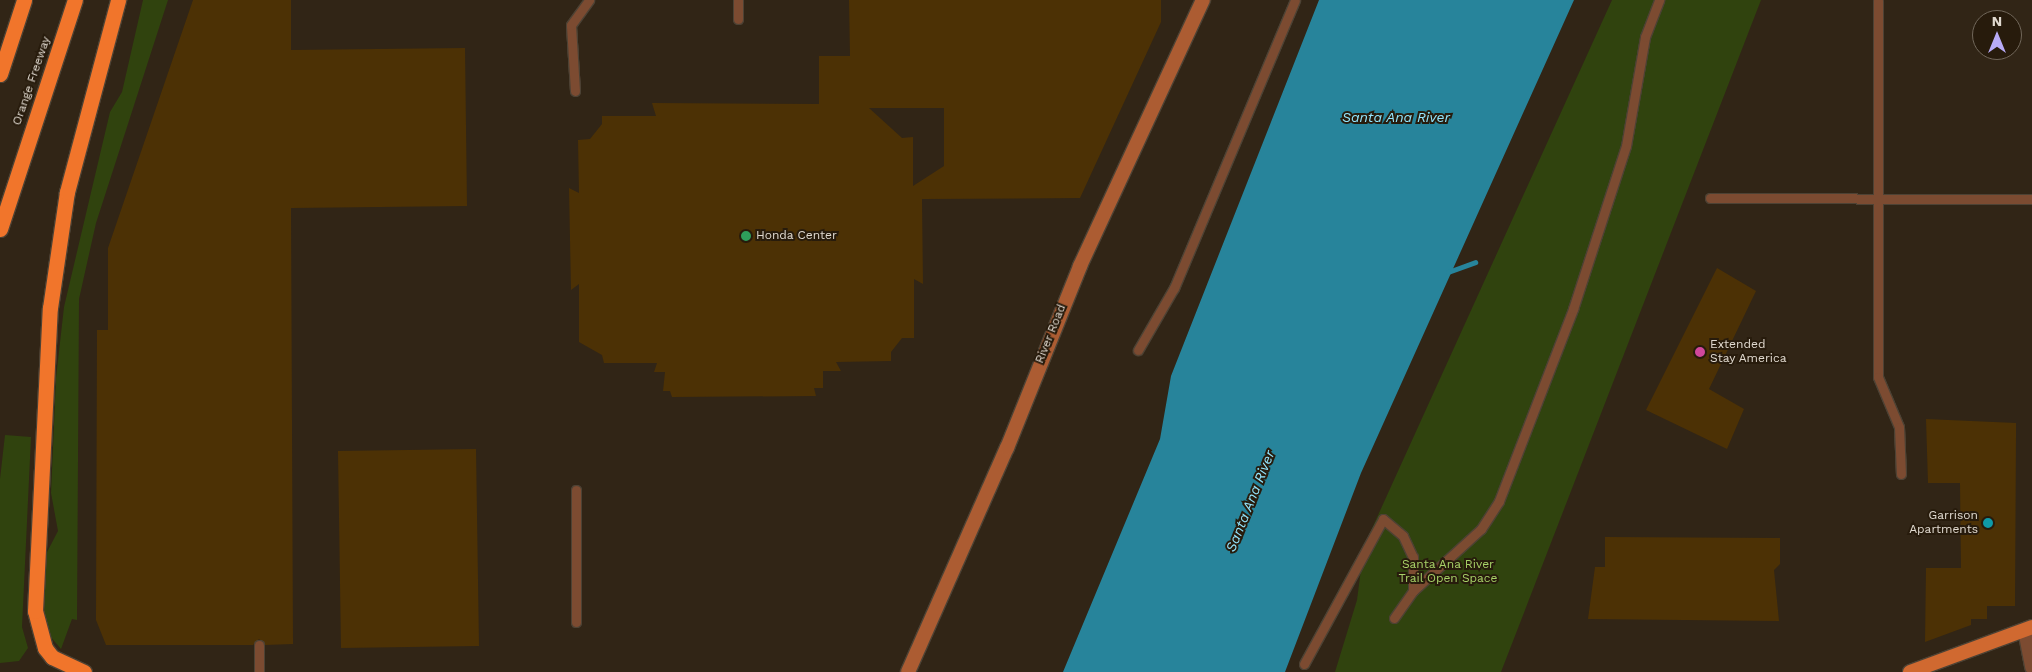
<!DOCTYPE html>
<style>
body{margin:0}
#map{position:relative;width:2032px;height:672px;overflow:hidden;background:#312516;font-family:"Work Sans",sans-serif}
div>[style]{position:absolute}
.green>*{inset:0;background:#30430e}
.water>*{inset:0;background:#27849b}
.stream>*{height:5px;margin:-2.5px;padding:0 2.5px;transform-origin:2.5px;border-radius:2.5px;background:#27849b}
.building>*{inset:0;background:#4c3105}
.roads{filter:drop-shadow(1px 0 #4d4234) drop-shadow(-1px 0 #4d4234) drop-shadow(0 1px #4d4234) drop-shadow(0 -1px #4d4234)}
.service>*{height:9px;margin:-4.5px;padding:0 4.5px;transform-origin:4.5px;border-radius:4.5px;background:#7c4b31}
.tertiary>*{height:14px;margin:-7px;padding:0 7px;transform-origin:7px;border-radius:7px;background:#7c4b31}
.secondary>*{height:14px;margin:-7px;padding:0 7px;transform-origin:7px;border-radius:7px;background:#ac5c32}
.primary>*{height:14px;margin:-7px;padding:0 7px;transform-origin:7px;border-radius:7px;background:#d06930}
.motorway>*{height:15px;margin:-7.5px;padding:0 7.5px;transform-origin:7.5px;border-radius:7.5px;background:#f1752b}
.dots>*{width:14px;height:14px;translate:-50% -50%;box-sizing:border-box;border:2px solid #271b0c;border-radius:50%}
span{translate:-50% -50%;white-space:nowrap;text-align:center;line-height:1.15;-webkit-text-stroke:4px #271b0c;paint-order:stroke}
.street-label{font-size:12px;color:#e0d9cf}
.poi-label{font-size:12px;color:#e0d9cf}
.left{translate:0 -50%;text-align:left}
.right{translate:-100% -50%;text-align:right}
.park-label{font-size:12px;color:#a8d268}
.water-label{font-size:14px;color:#94e6fe;font-style:italic}
.north{position:absolute;left:1972px;top:10px;width:50px;height:50px;box-sizing:border-box;background:#271b0c;border:1px solid #71675a;border-radius:50%;rotate:0deg;font-size:14px;font-weight:700;line-height:20px;text-align:center;color:#e0d9cf}
.north::after{content:'';display:block;margin:auto;width:18px;height:22px;background:#b8abf7;clip-path:polygon(50% 0,100% 100%,50% 72%,0 100%)}
</style>
<div id="map">
<div class="green">
<i style="clip-path:polygon(143px 0,168px 0,96px 223px,79px 299px,77px 620px,72px 619px,61px 649px,49px 635px,43px 604px,46px 554px,58px 531px,51px 493px,56px 378px,64px 307px,110px 112px,122px 92px)"></i>
<i style="clip-path:polygon(1612px 0,1761px 0,1501px 672px,1335px 672px,1357px 600px,1364px 546px)"></i>
<i style="clip-path:polygon(5px 435px,31px 437px,22px 627px,28px 648px,19px 661px,0 663px,0 479px)"></i>
</div>
<div class="water">
<i style="clip-path:polygon(1319px 0,1574px 0,1361px 473px,1285px 672px,1063px 672px,1160px 439px,1171px 376px)"></i>
</div>
<div class="stream">
<i style="left:1448px;top:272px;width:29px;rotate:-20deg"></i>
</div>
<div class="building">
<i style="clip-path:polygon(193px 0,291px 0,291px 50px,465px 48px,467px 206px,291px 208px,293px 644px,265px 645px,259px 639px,253px 645px,106px 645px,96px 620px,97px 330px,108px 330px,108px 248px)"></i>
<i style="clip-path:polygon(evenodd,849px 0,1161px 0,1161px 22px,1080px 198px,922px 199px,923px 284px,914px 279px,914px 338px,902px 338px,891px 352px,891px 361px,836px 362px,841px 371px,823px 371px,823px 388px,814px 388px,816px 396px,672px 397px,670px 391px,663px 391px,665px 372px,654px 372px,657px 363px,604px 363px,602px 355px,579px 342px,579px 284px,571px 290px,569px 188px,579px 193px,578px 140px,590px 139px,602px 124px,602px 116px,656px 116px,652px 103px,819px 104px,819px 56px,850px 56px,849px 0,869px 108px,944px 108px,944px 166px,913px 186px,913px 137px,902px 138px,869px 108px)"></i>
<i style="clip-path:polygon(1717px 268px,1756px 291px,1709px 389px,1744px 409px,1727px 449px,1646px 410px)"></i>
<i style="clip-path:polygon(1926px 419px,2016px 423px,2016px 433px,2015px 606px,1987px 606px,1987px 619px,1971px 619px,1971px 625px,1925px 642px,1926px 568px,1961px 568px,1960px 483px,1928px 483px)"></i>
<i style="clip-path:polygon(476px 449px,479px 646px,341px 648px,338px 451px)"></i>
<i style="clip-path:polygon(1605px 537px,1780px 538px,1780px 564px,1774px 570px,1779px 621px,1588px 619px,1595px 567px,1605px 567px)"></i>
</div>
<div class="roads">
<div class="service">
<i style="left:738px;top:0;width:19px;rotate:90deg"></i>
<i style="left:1878px;top:0;width:377px;rotate:90deg"></i>
<i style="left:1878px;top:377px;width:54px;rotate:67.2deg"></i>
<i style="left:1899px;top:427px;width:47px;rotate:87.6deg"></i>
<i style="left:575px;top:91px;width:66px;rotate:-93.5deg"></i>
<i style="left:571px;top:25px;width:31px;rotate:-54deg"></i>
<i style="left:1710px;top:198px;width:322px;rotate:0.2deg"></i>
<i style="left:1138px;top:350px;width:72px;rotate:-59.9deg"></i>
<i style="left:1174px;top:288px;width:312px;rotate:-67.2deg"></i>
<i style="left:1394px;top:618px;width:33px;rotate:-55deg"></i>
<i style="left:1413px;top:591px;width:92px;rotate:-42.4deg"></i>
<i style="left:1481px;top:529px;width:33px;rotate:-57deg"></i>
<i style="left:1499px;top:501px;width:206px;rotate:-68.9deg"></i>
<i style="left:1573px;top:309px;width:171px;rotate:-72deg"></i>
<i style="left:1626px;top:146px;width:111px;rotate:-80.1deg"></i>
<i style="left:1645px;top:37px;width:40px;rotate:-69deg"></i>
<i style="left:576px;top:622px;width:132px;rotate:-90deg"></i>
<i style="left:1304px;top:664px;width:165px;rotate:-61.4deg"></i>
<i style="left:1383px;top:519px;width:26px;rotate:40deg"></i>
<i style="left:1403px;top:536px;width:23px;rotate:65deg"></i>
<i style="left:1413px;top:557px;width:34px;rotate:90deg"></i>
<i style="left:259px;top:672px;width:27px;rotate:-90deg"></i>
</div>
<div class="tertiary">
<i style="left:2025px;top:630px;width:38px;rotate:79deg"></i>
</div>
<div class="secondary">
<i style="left:908px;top:672px;width:245px;rotate:-66.2deg"></i>
<i style="left:1007px;top:448px;width:196px;rotate:-68.1deg"></i>
<i style="left:1080px;top:266px;width:293px;rotate:-65.2deg"></i>
</div>
<div class="primary">
<i style="left:1910px;top:672px;width:130px;rotate:-20.2deg"></i>
</div>
<div class="motorway">
<i style="left:0;top:74px;width:78px;rotate:-72deg"></i>
<i style="left:0;top:229px;width:241px;rotate:-71.9deg"></i>
<i style="left:84px;top:672px;width:35px;rotate:-155deg"></i>
<i style="left:52px;top:657px;width:11px;rotate:-128deg"></i>
<i style="left:45px;top:648px;width:38px;rotate:-105deg"></i>
<i style="left:35px;top:611px;width:303px;rotate:-87.2deg"></i>
<i style="left:50px;top:308px;width:117px;rotate:-81.7deg"></i>
<i style="left:67px;top:192px;width:199px;rotate:-75.1deg"></i>
</div>
</div>
<div class="dots">
<i style="left:746px;top:236px;background:#2e9e5b"></i>
<i style="left:1700px;top:352px;background:#d1479c"></i>
<i style="left:1988px;top:523px;background:#0f9aa8"></i>
</div>
<div class="street-label">
<span style="left:32px;top:81px;rotate:-71deg">Orange Freeway</span>
<span style="left:1051px;top:334px;rotate:-68deg">River Road</span>
</div>
<div class="poi-label">
<span class="left" style="left:756px;top:236px">Honda Center</span>
<span class="left" style="left:1710px;top:352px">Extended<br>Stay America</span>
<span class="right" style="left:1978px;top:523px">Garrison<br>Apartments</span>
</div>
<div class="park-label">
<span style="left:1448px;top:572px">Santa Ana River<br>Trail Open Space</span>
</div>
<div class="water-label">
<span style="left:1396px;top:117px">Santa Ana River</span>
<span style="left:1250px;top:501px;rotate:-68deg">Santa Ana River</span>
</div>
<div class="north">N</div>
</div>
